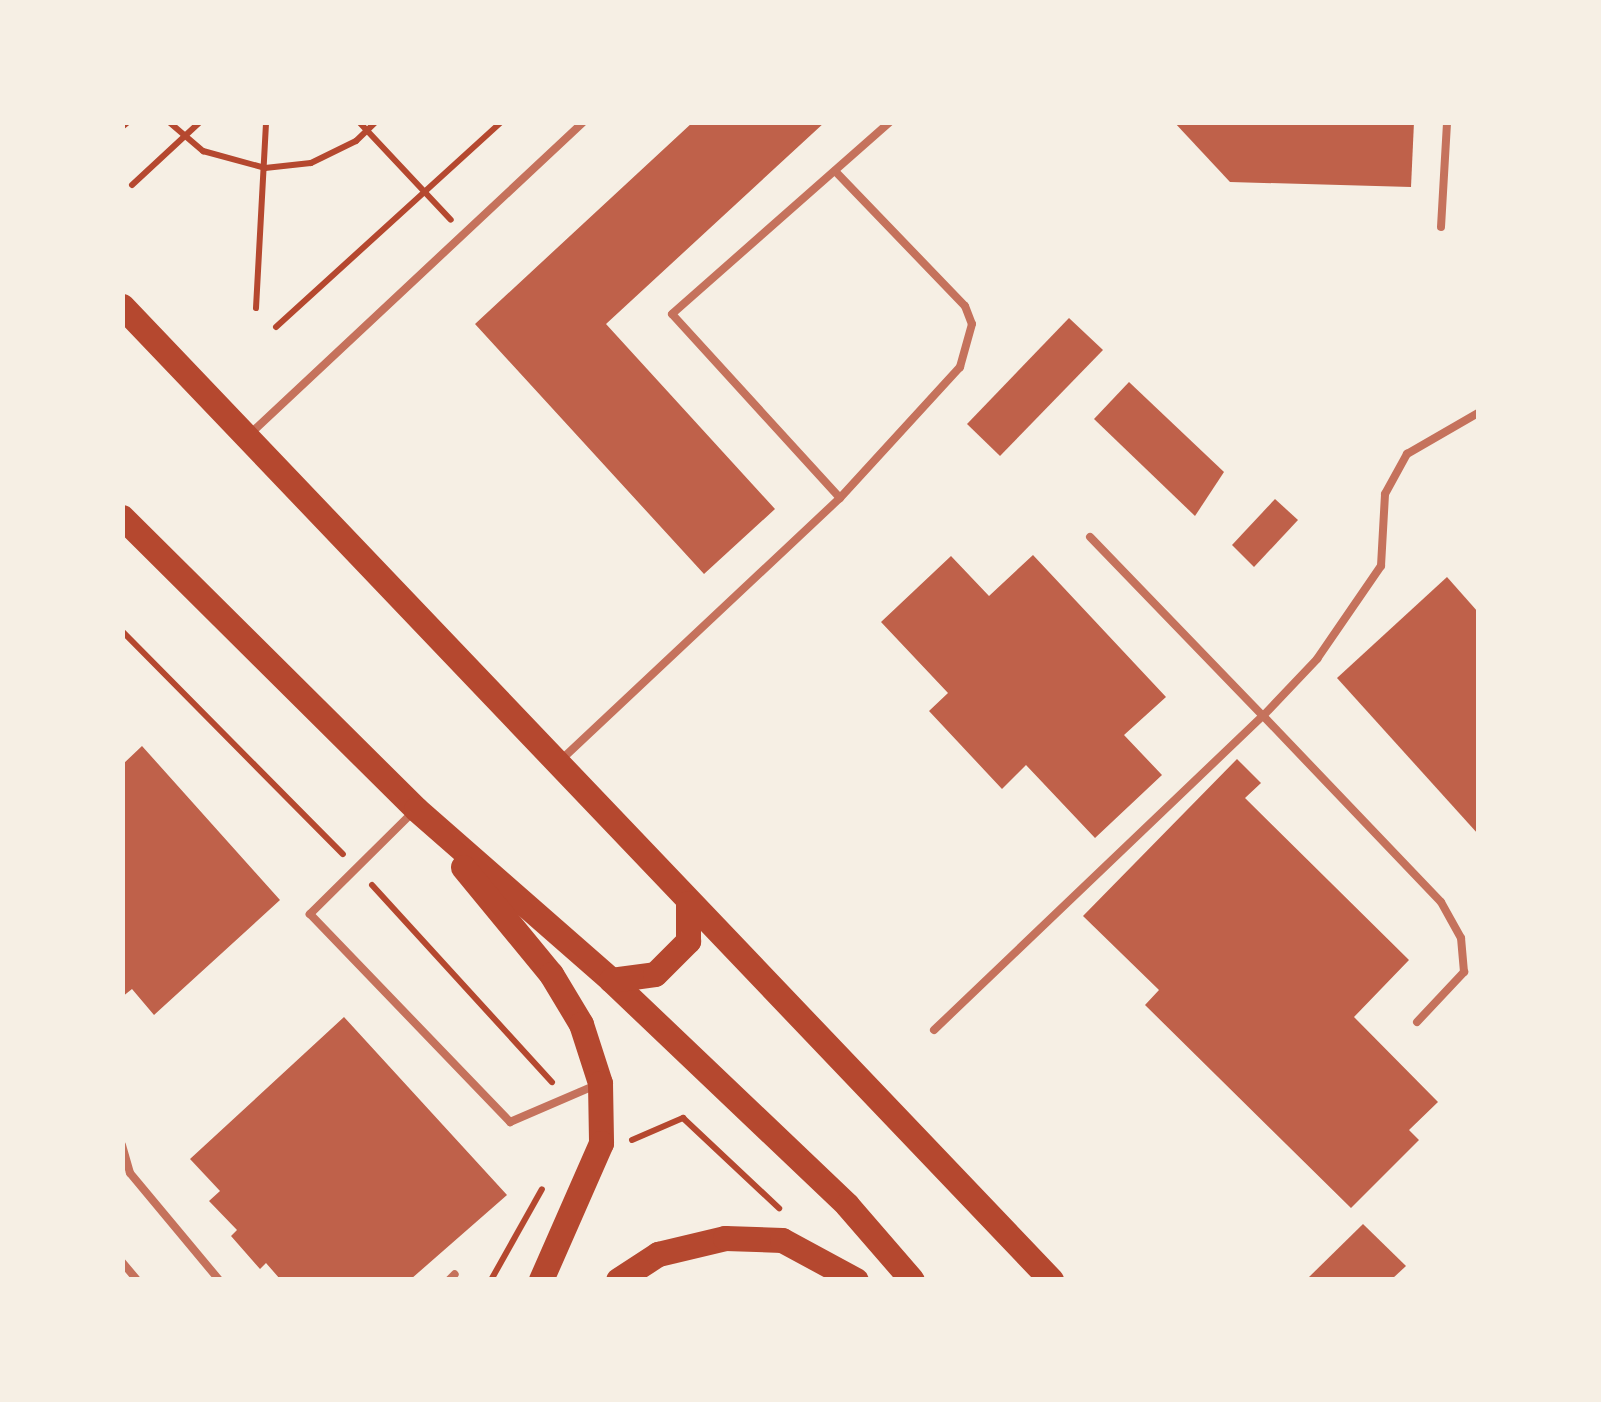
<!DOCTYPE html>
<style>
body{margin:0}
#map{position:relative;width:1601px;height:1402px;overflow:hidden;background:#f6efe4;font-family:Merriweather,serif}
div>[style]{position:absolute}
.building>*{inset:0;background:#bf614a}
.path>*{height:6px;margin:-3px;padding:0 3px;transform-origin:3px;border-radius:3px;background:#b5482f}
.service>*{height:8px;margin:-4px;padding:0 4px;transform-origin:4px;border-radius:4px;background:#c5725c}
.primary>*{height:25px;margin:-12.5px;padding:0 12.5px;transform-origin:12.5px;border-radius:12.5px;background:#b5482f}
span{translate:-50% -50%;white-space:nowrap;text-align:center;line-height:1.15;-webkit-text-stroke:8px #f6efe4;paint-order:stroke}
.frame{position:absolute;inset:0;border:125px solid #f6efe4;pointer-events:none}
</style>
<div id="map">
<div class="building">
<i style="clip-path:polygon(693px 122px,825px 122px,606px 324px,775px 509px,704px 574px,475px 324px)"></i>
<i style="clip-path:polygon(1174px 122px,1414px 122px,1411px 187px,1230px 182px)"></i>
<i style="clip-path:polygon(1069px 318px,1103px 350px,1000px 456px,967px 424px)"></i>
<i style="clip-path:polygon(1129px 382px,1224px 472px,1195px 516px,1094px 419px)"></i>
<i style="clip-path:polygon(1275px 499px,1298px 520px,1254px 567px,1232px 545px)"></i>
<i style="clip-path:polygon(1033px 555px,1166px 697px,1124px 735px,1162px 775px,1095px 838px,1026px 765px,1002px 789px,929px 711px,948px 693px,881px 622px,951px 556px,989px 596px)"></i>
<i style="clip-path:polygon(1447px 577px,1478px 612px,1478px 834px,1337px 678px)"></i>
<i style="clip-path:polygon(142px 746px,280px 900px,154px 1015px,132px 989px,122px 997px,122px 765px)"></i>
<i style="clip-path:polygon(1237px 759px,1261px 783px,1245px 798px,1409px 960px,1354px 1017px,1438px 1102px,1409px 1130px,1419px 1140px,1351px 1208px,1145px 1005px,1159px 990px,1083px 916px)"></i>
<i style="clip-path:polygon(344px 1017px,507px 1195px,411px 1279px,280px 1279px,266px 1263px,260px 1269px,231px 1236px,237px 1230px,209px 1201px,220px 1191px,190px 1159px)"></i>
<i style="clip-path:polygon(1363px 1224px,1406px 1266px,1392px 1279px,1307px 1279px)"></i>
</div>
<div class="path">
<i style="left:169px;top:122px;width:45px;rotate:40.5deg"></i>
<i style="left:203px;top:151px;width:64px;rotate:15.3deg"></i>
<i style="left:265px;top:168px;width:46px;rotate:-6.2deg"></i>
<i style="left:311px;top:163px;width:50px;rotate:-26.1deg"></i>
<i style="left:356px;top:141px;width:28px;rotate:-44deg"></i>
<i style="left:359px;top:122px;width:134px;rotate:46.8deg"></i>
<i style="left:122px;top:127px;width:8px;rotate:-40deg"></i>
<i style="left:132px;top:185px;width:93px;rotate:-42.8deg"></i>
<i style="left:256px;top:308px;width:186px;rotate:-86.9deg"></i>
<i style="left:276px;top:327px;width:304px;rotate:-42.3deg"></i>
<i style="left:122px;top:631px;width:314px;rotate:45.3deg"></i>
<i style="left:372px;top:885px;width:267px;rotate:47.6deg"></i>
<i style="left:632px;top:1140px;width:56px;rotate:-23.3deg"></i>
<i style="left:683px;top:1118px;width:132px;rotate:43.2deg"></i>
<i style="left:491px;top:1280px;width:104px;rotate:-60.7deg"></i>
</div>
<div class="service">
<i style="left:835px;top:171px;width:187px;rotate:46.1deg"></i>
<i style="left:965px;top:306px;width:19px;rotate:69deg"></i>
<i style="left:972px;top:324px;width:45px;rotate:105.6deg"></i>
<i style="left:960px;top:367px;width:178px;rotate:132.5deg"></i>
<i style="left:1441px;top:227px;width:105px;rotate:-86.7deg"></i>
<i style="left:251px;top:433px;width:455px;rotate:-43.1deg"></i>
<i style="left:562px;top:759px;width:381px;rotate:-43.2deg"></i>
<i style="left:840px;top:498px;width:249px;rotate:-132.4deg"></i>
<i style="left:672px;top:314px;width:290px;rotate:-41.4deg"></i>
<i style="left:412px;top:813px;width:144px;rotate:135.3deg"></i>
<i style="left:310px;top:914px;width:289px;rotate:46.1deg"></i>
<i style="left:510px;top:1122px;width:94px;rotate:-23.3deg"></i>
<i style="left:1417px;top:1022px;width:69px;rotate:-46.8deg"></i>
<i style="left:1464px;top:972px;width:34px;rotate:-95deg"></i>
<i style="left:1461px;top:938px;width:41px;rotate:-119.1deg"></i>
<i style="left:1441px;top:902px;width:257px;rotate:-133.7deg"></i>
<i style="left:1263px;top:716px;width:79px;rotate:-46.5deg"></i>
<i style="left:1317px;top:659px;width:113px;rotate:-55.5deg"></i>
<i style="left:1381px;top:566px;width:72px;rotate:-86.8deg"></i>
<i style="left:1385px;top:494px;width:46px;rotate:-61.2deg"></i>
<i style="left:1407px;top:454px;width:82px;rotate:-30deg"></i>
<i style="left:934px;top:1030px;width:455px;rotate:-43.7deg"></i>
<i style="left:1263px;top:716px;width:249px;rotate:-134deg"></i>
<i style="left:122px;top:1145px;width:29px;rotate:74deg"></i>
<i style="left:130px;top:1173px;width:139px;rotate:50.2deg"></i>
<i style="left:122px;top:1262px;width:23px;rotate:50deg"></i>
<i style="left:449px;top:1280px;width:8px;rotate:-45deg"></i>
</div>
<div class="primary">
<i style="left:122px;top:306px;width:1346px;rotate:46.35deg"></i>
<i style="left:122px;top:517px;width:414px;rotate:44.8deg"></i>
<i style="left:416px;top:809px;width:259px;rotate:41.2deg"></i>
<i style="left:611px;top:980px;width:326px;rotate:43.6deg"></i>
<i style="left:847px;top:1205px;width:99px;rotate:49.1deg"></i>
<i style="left:463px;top:867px;width:139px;rotate:50.6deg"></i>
<i style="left:551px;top:974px;width:58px;rotate:59deg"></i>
<i style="left:581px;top:1024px;width:62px;rotate:72.1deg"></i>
<i style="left:600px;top:1083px;width:60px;rotate:89deg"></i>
<i style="left:601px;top:1143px;width:150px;rotate:113.7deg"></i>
<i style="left:611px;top:980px;width:44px;rotate:-7.8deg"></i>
<i style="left:655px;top:974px;width:47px;rotate:-45deg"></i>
<i style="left:688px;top:941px;width:38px;rotate:-90deg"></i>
<i style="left:618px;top:1280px;width:48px;rotate:-33deg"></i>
<i style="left:658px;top:1254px;width:69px;rotate:-13.4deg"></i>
<i style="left:725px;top:1238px;width:57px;rotate:2deg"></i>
<i style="left:782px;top:1240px;width:84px;rotate:28.4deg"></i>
</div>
<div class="frame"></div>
</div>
